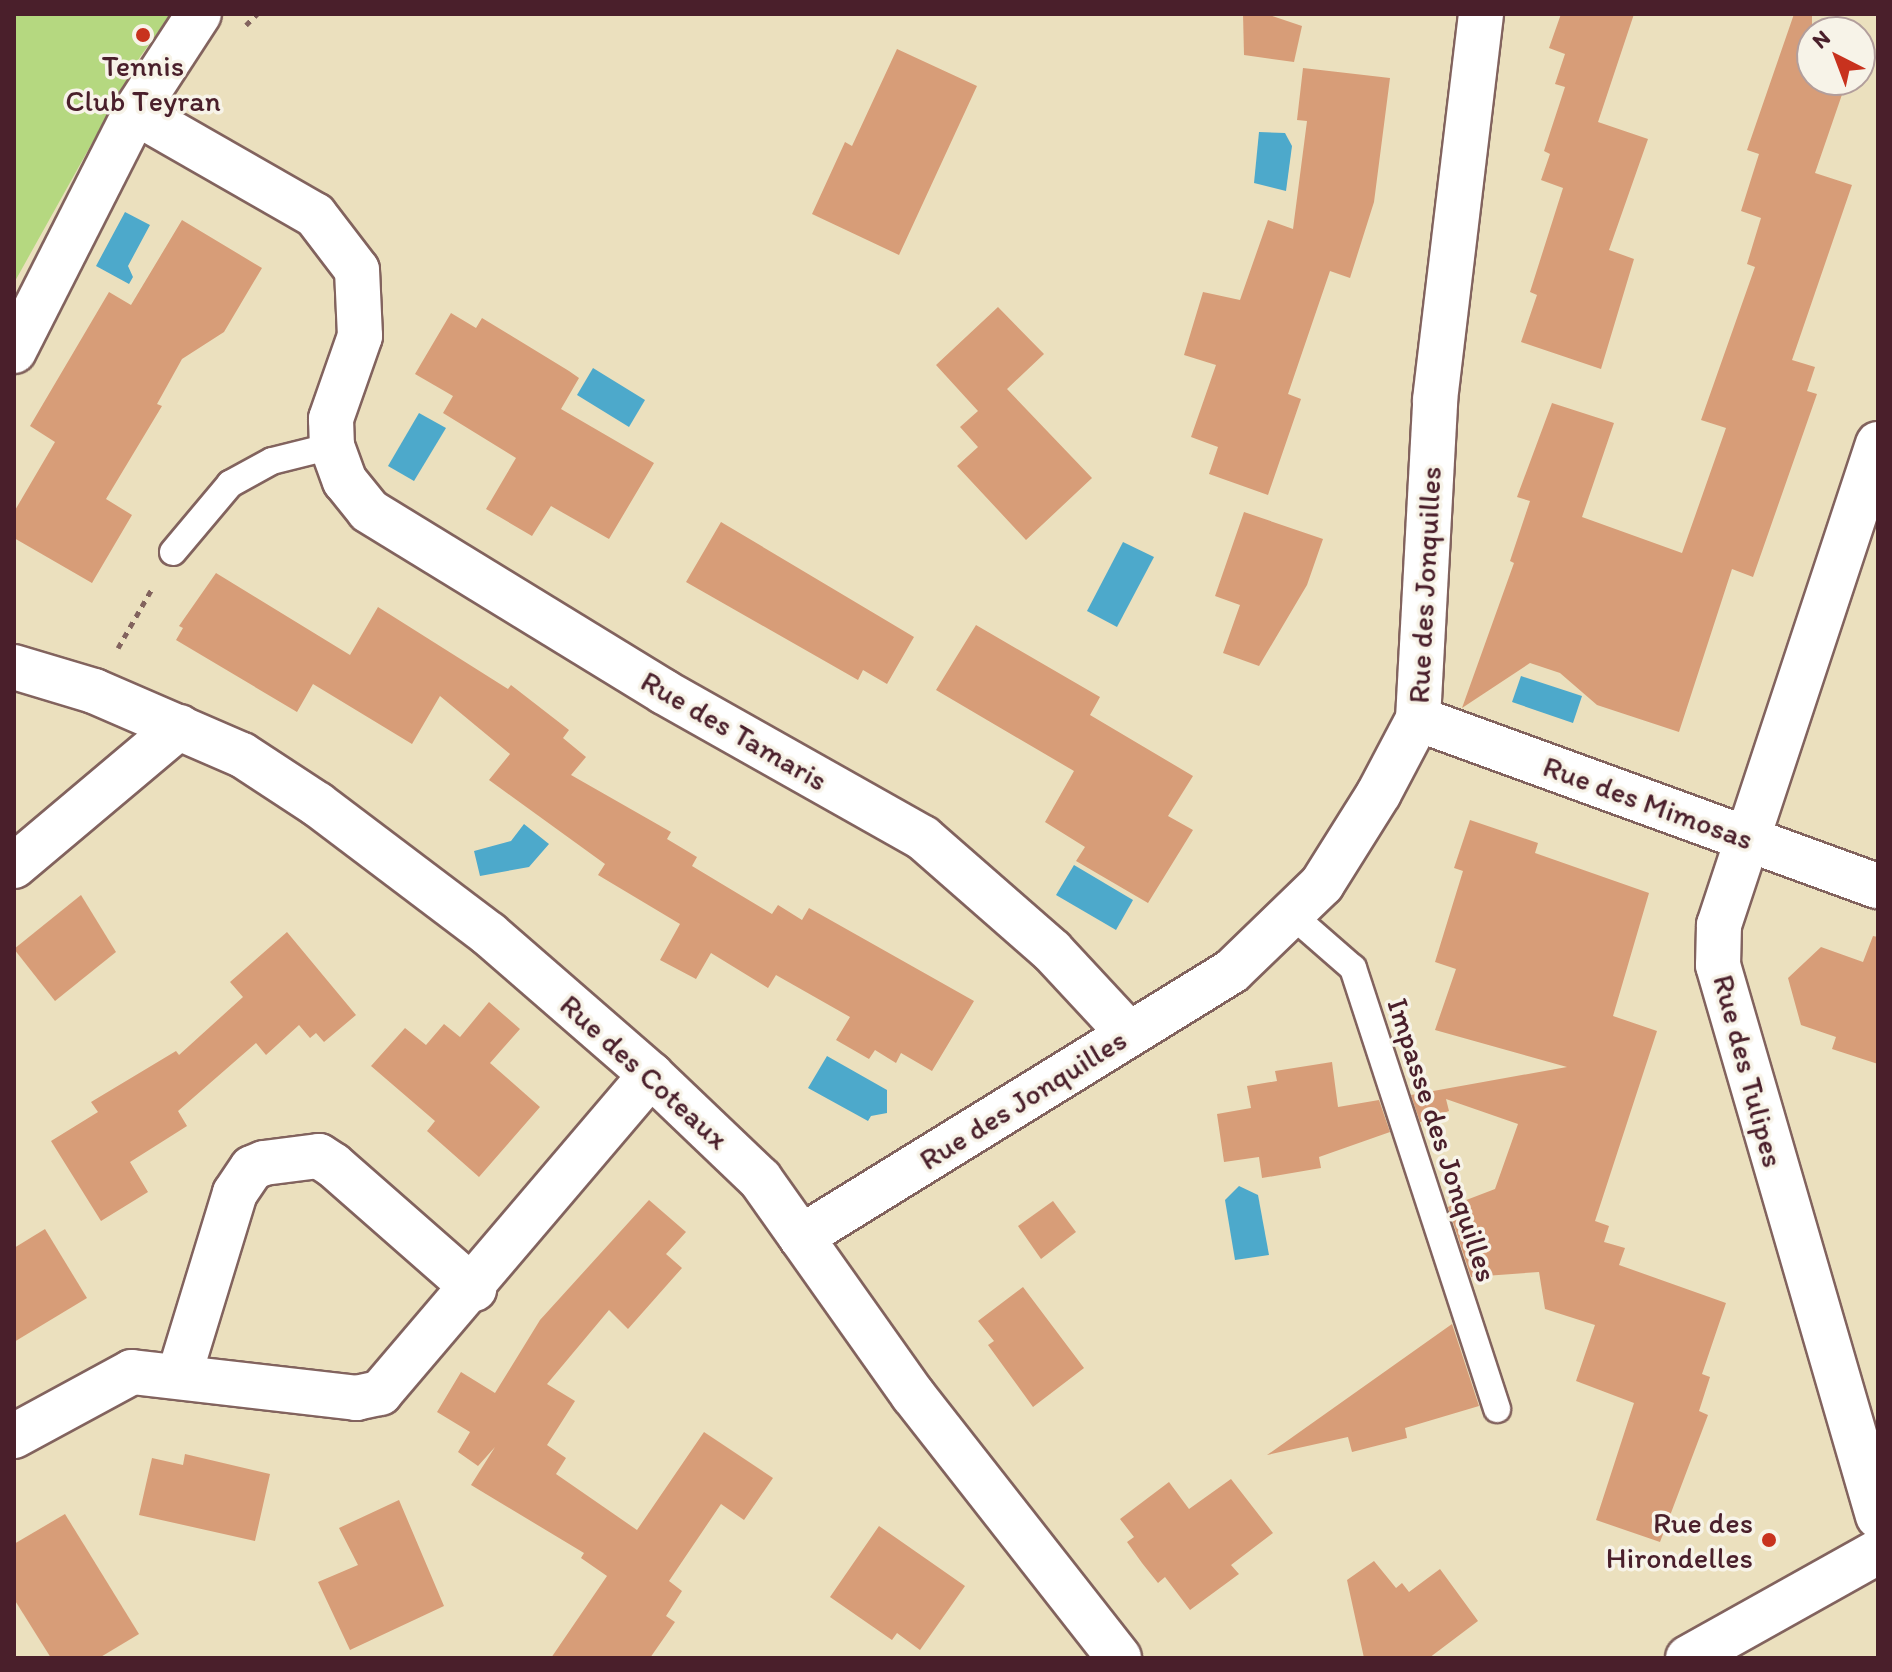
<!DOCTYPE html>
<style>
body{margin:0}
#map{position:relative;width:1892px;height:1672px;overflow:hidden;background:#ebe0be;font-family:Itim,sans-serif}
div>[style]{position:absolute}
.green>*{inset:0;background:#b5d880}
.water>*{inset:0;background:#4da9cb}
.building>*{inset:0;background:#d79d78}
.path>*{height:5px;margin-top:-2.5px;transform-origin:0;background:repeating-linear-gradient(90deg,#82635e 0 6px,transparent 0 12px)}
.roads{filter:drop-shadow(2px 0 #82635e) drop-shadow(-2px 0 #82635e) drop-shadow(0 2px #82635e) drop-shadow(0 -2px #82635e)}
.service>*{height:26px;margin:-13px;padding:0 13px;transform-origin:13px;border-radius:13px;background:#fff}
.minor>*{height:44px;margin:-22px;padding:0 22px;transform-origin:22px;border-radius:22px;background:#fff}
.tertiary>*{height:44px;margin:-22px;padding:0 22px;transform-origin:22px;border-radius:22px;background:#fff}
.dots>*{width:22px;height:22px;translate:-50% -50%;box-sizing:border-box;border:4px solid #f7f3e8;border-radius:50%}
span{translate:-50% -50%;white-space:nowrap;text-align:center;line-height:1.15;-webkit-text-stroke:7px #f7f3e8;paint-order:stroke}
.poi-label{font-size:30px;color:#4a1f2b}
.right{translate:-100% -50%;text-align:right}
.street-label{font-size:30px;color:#4a1f2b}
.frame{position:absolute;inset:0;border:16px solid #4a1f2b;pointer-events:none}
.north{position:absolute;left:1796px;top:16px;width:80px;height:80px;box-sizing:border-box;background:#f7f3e8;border:2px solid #b29e9c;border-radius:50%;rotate:318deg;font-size:22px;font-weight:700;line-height:32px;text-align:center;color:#4a1f2b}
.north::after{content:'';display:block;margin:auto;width:28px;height:36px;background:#c8321e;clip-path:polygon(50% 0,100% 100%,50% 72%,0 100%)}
</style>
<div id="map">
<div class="green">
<i style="clip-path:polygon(14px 14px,171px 14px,140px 57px,14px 283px)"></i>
</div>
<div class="water">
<i style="clip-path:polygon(1259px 132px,1285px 133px,1292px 146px,1286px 191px,1254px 183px)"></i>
<i style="clip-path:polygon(125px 212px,150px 225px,128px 266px,133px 277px,129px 284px,96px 266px)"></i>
<i style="clip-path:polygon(593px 368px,645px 400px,629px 427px,577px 395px)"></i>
<i style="clip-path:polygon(419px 413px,446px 428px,414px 481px,388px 466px)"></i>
<i style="clip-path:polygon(1123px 542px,1154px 557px,1117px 627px,1087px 611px)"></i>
<i style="clip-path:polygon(1521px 676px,1582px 696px,1573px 723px,1512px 702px)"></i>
<i style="clip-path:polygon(524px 824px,549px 844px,529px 867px,480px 876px,474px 851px,511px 841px)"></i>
<i style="clip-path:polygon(1074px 865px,1133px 900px,1116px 930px,1056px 895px)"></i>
<i style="clip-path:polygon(827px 1056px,887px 1090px,887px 1113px,871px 1116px,868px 1121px,808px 1088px)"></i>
<i style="clip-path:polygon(1239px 1186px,1258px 1195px,1269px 1255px,1235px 1260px,1225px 1200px)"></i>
</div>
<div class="building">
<i style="clip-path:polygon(1243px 14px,1266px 14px,1302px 26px,1294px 62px,1244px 55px)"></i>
<i style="clip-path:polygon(1561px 14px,1634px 14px,1598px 122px,1648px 139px,1609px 250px,1634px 259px,1601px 369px,1521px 342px,1537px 295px,1530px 292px,1563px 188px,1541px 180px,1550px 154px,1544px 151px,1565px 87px,1555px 84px,1565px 54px,1549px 48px)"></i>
<i style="clip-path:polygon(1794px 14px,1812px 14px,1812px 80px,1847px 80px,1815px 173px,1852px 185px,1792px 360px,1815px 367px,1807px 391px,1817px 394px,1753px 577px,1732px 569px,1679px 732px,1597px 705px,1560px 673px,1530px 663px,1462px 708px,1514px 563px,1510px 561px,1530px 501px,1517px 497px,1552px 403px,1614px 423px,1582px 517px,1682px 553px,1726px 428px,1701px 420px,1755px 267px,1747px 264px,1761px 218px,1741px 211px,1759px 154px,1747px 150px)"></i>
<i style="clip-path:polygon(897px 49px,977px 86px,899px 255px,812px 214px,845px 142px,852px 146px)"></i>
<i style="clip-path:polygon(1303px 68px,1390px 78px,1374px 202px,1350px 278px,1330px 271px,1288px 394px,1301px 399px,1268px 495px,1209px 474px,1218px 447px,1191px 437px,1216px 365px,1184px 355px,1203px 292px,1240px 300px,1268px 220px,1293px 229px,1307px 121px,1297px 120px)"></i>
<i style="clip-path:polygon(182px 220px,262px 268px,224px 332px,182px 359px,157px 404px,162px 406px,106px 499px,132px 515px,92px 583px,14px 538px,14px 512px,55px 442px,30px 426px,109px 292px,131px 305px)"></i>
<i style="clip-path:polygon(998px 307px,1044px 354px,1007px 389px,1092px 478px,1026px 540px,957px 466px,978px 447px,960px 427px,978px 411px,936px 365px)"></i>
<i style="clip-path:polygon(451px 313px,476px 328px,482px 318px,569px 371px,579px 378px,561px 409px,654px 463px,609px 539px,551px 506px,532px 536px,486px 509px,516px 458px,443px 413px,453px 396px,415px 374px)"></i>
<i style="clip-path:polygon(1244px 512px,1323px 539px,1307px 585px,1259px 666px,1223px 653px,1240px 605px,1215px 596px)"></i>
<i style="clip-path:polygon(721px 522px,914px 637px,887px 684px,863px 670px,858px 680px,686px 582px)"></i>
<i style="clip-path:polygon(216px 573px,350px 655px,378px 607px,508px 689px,511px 685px,569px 730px,563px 738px,586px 757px,571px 775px,671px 832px,667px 839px,697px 857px,692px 866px,772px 914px,778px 905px,802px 920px,809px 908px,974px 1001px,932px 1071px,901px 1053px,896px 1063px,875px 1050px,869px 1059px,836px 1040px,850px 1017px,776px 975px,768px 988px,711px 953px,696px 979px,660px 960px,680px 924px,598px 875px,605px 864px,489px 780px,510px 754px,440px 696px,412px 744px,313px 684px,297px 712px,176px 640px,183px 628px,179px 626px)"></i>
<i style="clip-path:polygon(976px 625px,1100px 697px,1090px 715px,1193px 776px,1168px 816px,1193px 830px,1148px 903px,1076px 861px,1085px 847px,1045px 822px,1074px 771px,936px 690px)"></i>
<i style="clip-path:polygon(1470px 820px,1538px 843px,1535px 853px,1649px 893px,1613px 1016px,1657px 1031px,1595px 1221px,1609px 1226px,1604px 1242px,1625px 1248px,1619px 1265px,1726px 1303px,1702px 1374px,1710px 1377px,1699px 1411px,1708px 1415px,1660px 1542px,1596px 1520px,1634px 1403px,1576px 1381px,1595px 1325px,1545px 1309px,1539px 1272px,1471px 1277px,1448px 1207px,1495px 1189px,1518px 1124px,1446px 1099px,1449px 1111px,1420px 1122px,1411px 1095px,1567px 1067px,1435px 1030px,1456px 969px,1435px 962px,1463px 871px,1454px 868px)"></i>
<i style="clip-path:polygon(81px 895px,116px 952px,55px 1001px,14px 949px)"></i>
<i style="clip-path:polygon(287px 932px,356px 1015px,324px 1042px,316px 1033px,310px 1038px,299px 1025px,266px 1055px,256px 1043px,178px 1111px,187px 1126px,130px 1162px,148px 1192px,101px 1221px,51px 1141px,98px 1112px,91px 1102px,176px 1051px,179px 1055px,243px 997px,230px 982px)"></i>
<i style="clip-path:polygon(1873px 936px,1878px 937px,1878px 1064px,1832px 1049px,1836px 1037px,1801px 1025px,1788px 978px,1821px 947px,1863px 962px)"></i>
<i style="clip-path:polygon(489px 1002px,520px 1029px,490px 1063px,540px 1107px,479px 1177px,427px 1131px,435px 1121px,371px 1066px,405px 1028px,426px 1045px,444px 1024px,460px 1037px)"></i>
<i style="clip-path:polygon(1332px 1062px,1338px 1107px,1379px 1100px,1390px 1132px,1319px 1157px,1321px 1168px,1262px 1178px,1259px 1157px,1224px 1162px,1217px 1114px,1251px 1108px,1247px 1086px,1277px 1081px,1275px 1071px)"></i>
<i style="clip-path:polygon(649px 1200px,686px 1232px,666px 1254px,682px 1268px,628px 1329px,609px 1310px,547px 1384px,575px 1401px,547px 1445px,566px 1458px,556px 1474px,637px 1530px,704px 1432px,773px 1478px,744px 1520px,721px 1504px,669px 1581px,682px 1591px,666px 1616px,675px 1622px,650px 1658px,551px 1658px,607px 1576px,581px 1558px,584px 1553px,471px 1485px,495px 1447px,478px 1466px,458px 1452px,470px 1432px,437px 1412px,461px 1372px,495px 1393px,540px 1320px)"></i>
<i style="clip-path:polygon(1053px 1201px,1076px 1232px,1041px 1259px,1018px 1226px)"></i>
<i style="clip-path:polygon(45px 1229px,87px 1298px,14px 1342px,14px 1248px)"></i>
<i style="clip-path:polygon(1023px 1287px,1084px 1368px,1033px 1407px,988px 1345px,994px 1341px,978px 1321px)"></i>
<i style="clip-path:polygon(1452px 1324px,1479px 1406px,1405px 1428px,1407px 1438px,1352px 1452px,1348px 1437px,1267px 1455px)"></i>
<i style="clip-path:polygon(185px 1454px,270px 1474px,255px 1541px,139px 1515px,152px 1458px,183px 1465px)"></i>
<i style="clip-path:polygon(1231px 1479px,1273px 1533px,1231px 1565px,1239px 1574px,1190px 1610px,1165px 1577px,1158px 1583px,1142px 1563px,1127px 1542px,1134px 1537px,1120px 1519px,1169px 1482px,1189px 1509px)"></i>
<i style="clip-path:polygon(399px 1500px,444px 1606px,350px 1650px,318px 1582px,358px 1565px,339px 1528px)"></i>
<i style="clip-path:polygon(65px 1514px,139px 1634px,99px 1658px,51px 1658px,14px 1599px,14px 1544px)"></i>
<i style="clip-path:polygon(879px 1526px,965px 1586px,920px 1650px,897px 1633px,892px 1640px,830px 1597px)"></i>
<i style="clip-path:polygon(1374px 1561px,1396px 1588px,1402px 1583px,1409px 1592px,1440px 1569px,1478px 1621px,1429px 1658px,1364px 1658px,1347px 1580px)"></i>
</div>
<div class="path">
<i style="left:246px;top:25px;width:16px;rotate:-45deg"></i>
<i style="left:118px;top:648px;width:70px;rotate:-60.2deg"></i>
</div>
<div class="roads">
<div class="service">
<i style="left:173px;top:552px;width:89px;rotate:-50deg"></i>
<i style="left:230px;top:484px;width:48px;rotate:-28.7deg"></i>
<i style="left:272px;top:461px;width:62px;rotate:-14deg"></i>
<i style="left:1291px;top:914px;width:82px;rotate:41.1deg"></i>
<i style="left:1353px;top:968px;width:464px;rotate:71.9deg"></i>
</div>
<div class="minor">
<i style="left:135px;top:112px;width:207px;rotate:29.8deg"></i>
<i style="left:315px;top:215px;width:69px;rotate:52.6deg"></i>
<i style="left:357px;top:270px;width:66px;rotate:87.4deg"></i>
<i style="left:360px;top:336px;width:88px;rotate:109.3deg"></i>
<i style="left:331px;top:419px;width:27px;rotate:88deg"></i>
<i style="left:332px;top:446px;width:37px;rotate:70deg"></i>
<i style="left:345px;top:481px;width:38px;rotate:51deg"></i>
<i style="left:369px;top:511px;width:346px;rotate:31.5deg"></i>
<i style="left:664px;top:692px;width:297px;rotate:29.4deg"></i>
<i style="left:923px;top:838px;width:171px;rotate:41.2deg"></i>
<i style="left:1052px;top:951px;width:113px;rotate:47.1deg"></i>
<i style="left:14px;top:351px;width:268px;rotate:-63.1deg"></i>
<i style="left:135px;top:112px;width:117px;rotate:-56.9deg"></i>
<i style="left:1878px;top:444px;width:507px;rotate:108.29deg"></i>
<i style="left:1719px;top:925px;width:40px;rotate:91.4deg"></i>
<i style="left:1718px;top:965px;width:574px;rotate:73.81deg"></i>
<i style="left:14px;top:667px;width:84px;rotate:16.7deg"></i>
<i style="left:94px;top:691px;width:161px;rotate:23.4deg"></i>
<i style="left:242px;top:755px;width:90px;rotate:33.2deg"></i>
<i style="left:317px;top:804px;width:216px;rotate:37.1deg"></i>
<i style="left:489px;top:934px;width:215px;rotate:41deg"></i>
<i style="left:651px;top:1075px;width:151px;rotate:43.7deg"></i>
<i style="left:760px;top:1179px;width:265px;rotate:54.7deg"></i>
<i style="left:913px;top:1395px;width:334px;rotate:51.9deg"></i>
<i style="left:1418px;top:719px;width:489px;rotate:20deg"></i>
<i style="left:14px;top:866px;width:216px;rotate:-40.1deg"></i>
<i style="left:801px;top:1237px;width:506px;rotate:-31.68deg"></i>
<i style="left:1232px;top:971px;width:125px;rotate:-44deg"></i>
<i style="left:1322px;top:884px;width:107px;rotate:-57.9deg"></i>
<i style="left:1379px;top:793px;width:84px;rotate:-62.2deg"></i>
<i style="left:1418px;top:719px;width:319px;rotate:-86.9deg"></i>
<i style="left:1435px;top:400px;width:389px;rotate:-83.2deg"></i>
<i style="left:179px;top:1376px;width:191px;rotate:-73deg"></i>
<i style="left:235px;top:1193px;width:30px;rotate:-56deg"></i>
<i style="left:252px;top:1168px;width:13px;rotate:-23deg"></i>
<i style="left:264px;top:1163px;width:55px;rotate:-7.3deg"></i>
<i style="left:319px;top:1156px;width:17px;rotate:33deg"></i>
<i style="left:333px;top:1165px;width:188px;rotate:41.3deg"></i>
<i style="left:14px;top:1436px;width:134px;rotate:-28.5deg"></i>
<i style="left:132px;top:1372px;width:226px;rotate:6.6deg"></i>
<i style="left:356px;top:1398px;width:25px;rotate:-12deg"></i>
<i style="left:380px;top:1393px;width:418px;rotate:-49.6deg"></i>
</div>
<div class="tertiary">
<i style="left:1688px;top:1658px;width:218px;rotate:-29.2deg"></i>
</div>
</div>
<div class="dots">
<i style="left:143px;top:35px;background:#c8321e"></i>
<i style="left:1769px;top:1540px;background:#c8321e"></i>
</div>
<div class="poi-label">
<span style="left:143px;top:83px">Tennis<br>Club Teyran</span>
<span class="right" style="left:1753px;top:1540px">Rue des<br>Hirondelles</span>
</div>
<div class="street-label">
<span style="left:1425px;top:585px;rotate:-87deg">Rue des Jonquilles</span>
<span style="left:734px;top:731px;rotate:30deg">Rue des Tamaris</span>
<span style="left:1648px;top:803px;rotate:20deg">Rue des Mimosas</span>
<span style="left:1748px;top:1071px;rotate:75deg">Rue des Tulipes</span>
<span style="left:644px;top:1072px;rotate:42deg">Rue des Coteaux</span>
<span style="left:1023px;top:1100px;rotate:-32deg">Rue des Jonquilles</span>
<span style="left:1442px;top:1140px;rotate:72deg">Impasse des Jonquilles</span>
</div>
<div class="frame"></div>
<div class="north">N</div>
</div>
